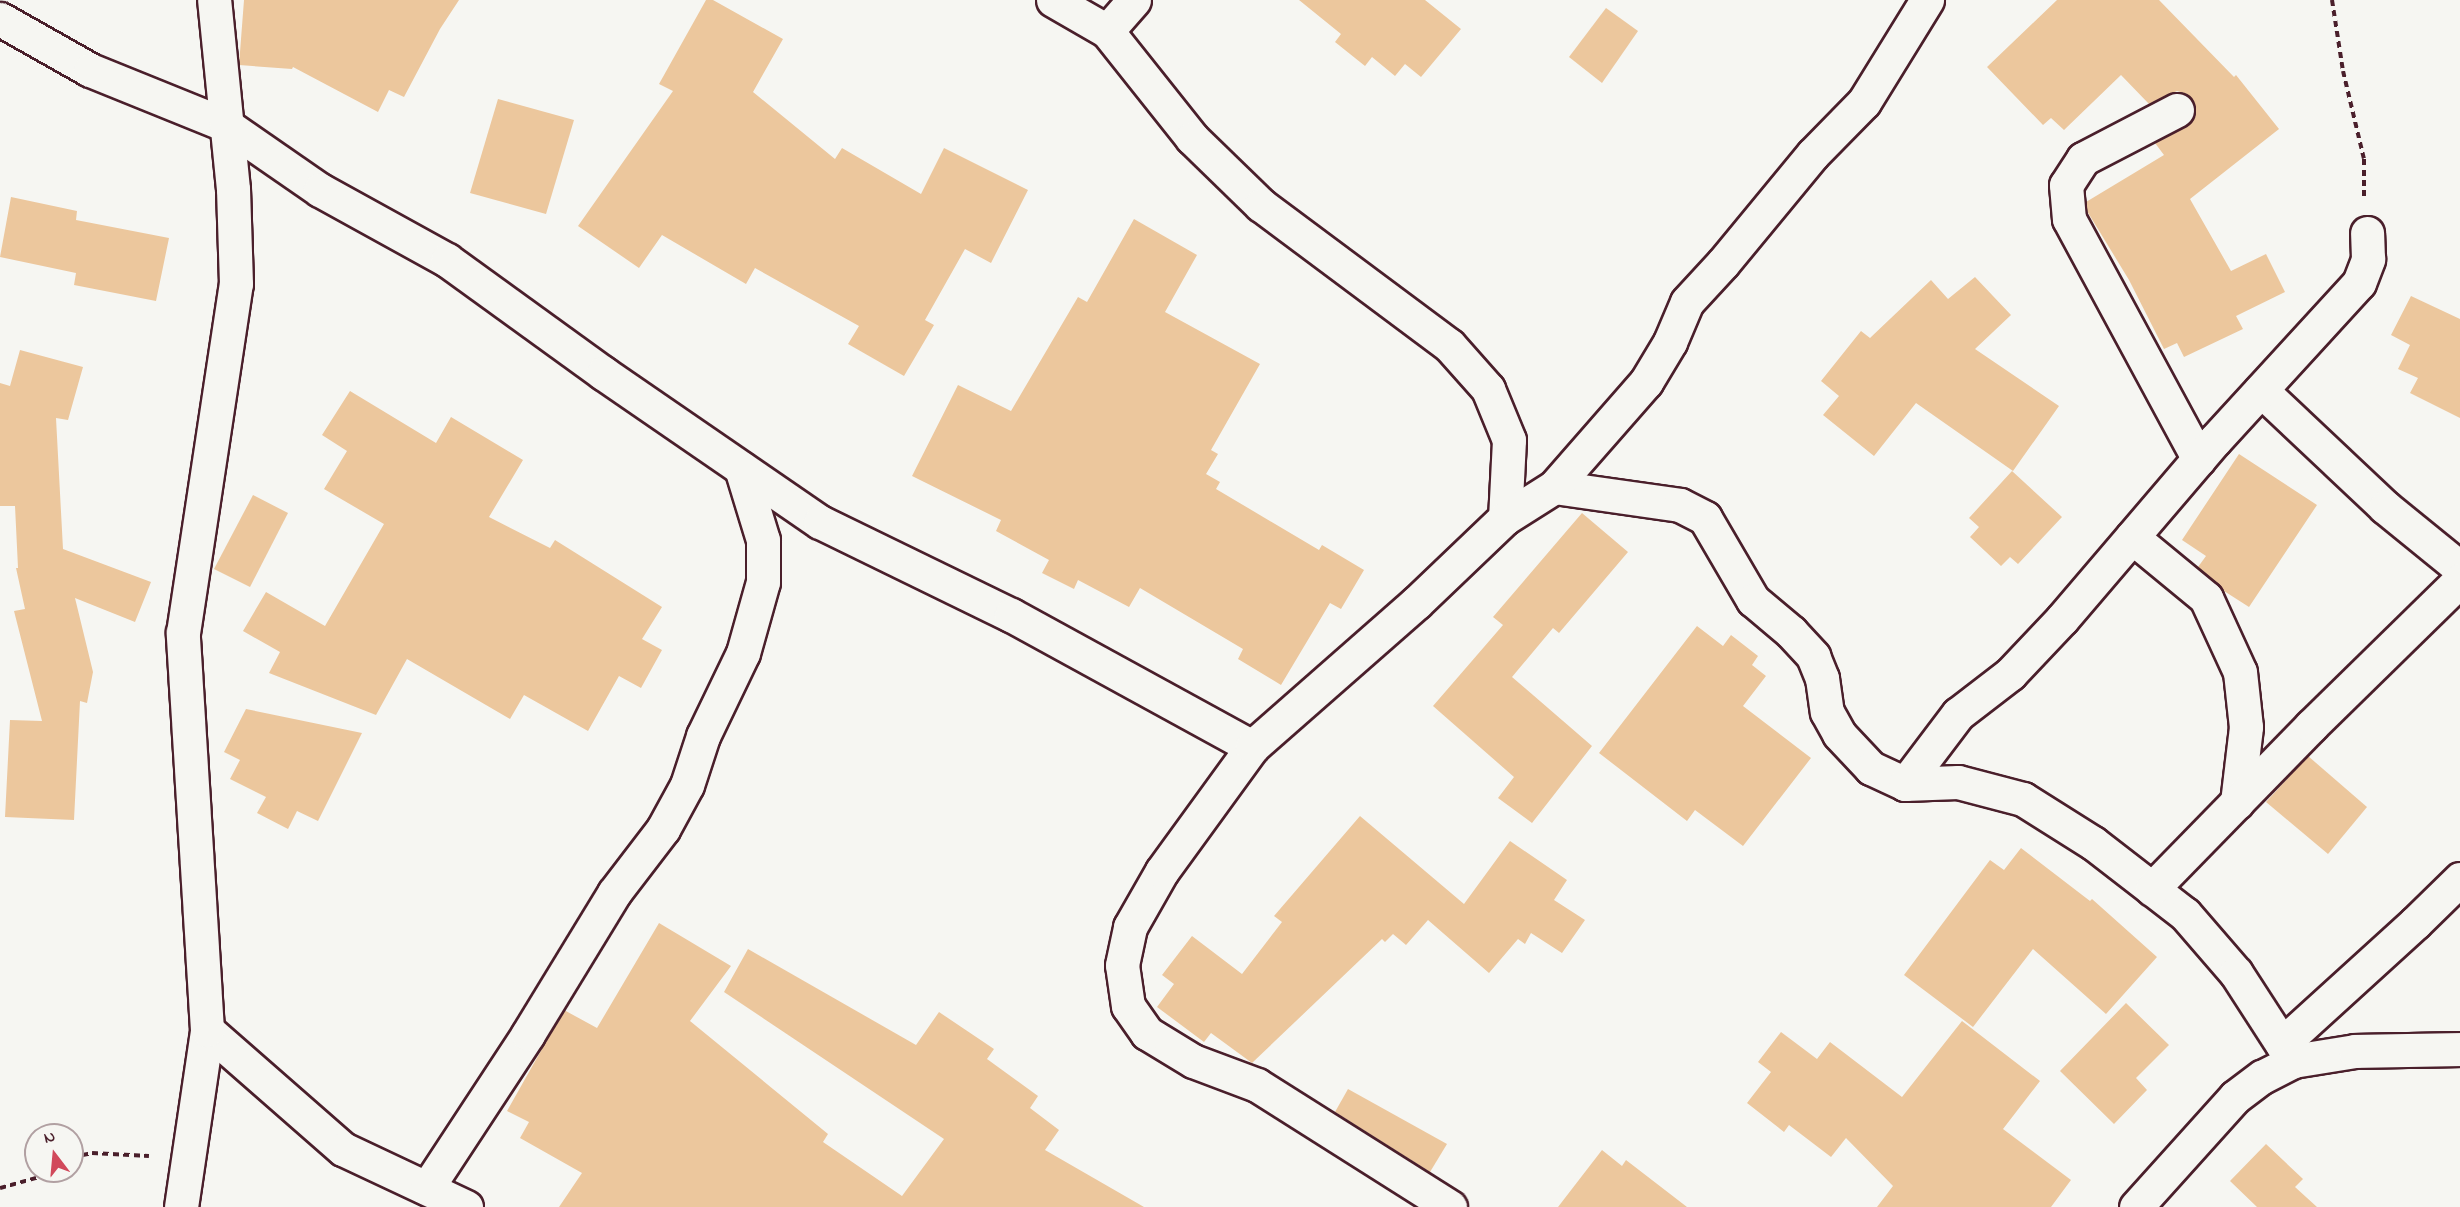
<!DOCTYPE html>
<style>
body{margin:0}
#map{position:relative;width:2460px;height:1207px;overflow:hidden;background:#f6f6f2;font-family:"Indie Flower",sans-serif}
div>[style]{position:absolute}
.building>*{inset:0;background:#ecc79d}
.path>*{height:4px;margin-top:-2px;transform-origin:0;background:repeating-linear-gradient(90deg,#4a1f2b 0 6px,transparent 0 10.5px)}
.roads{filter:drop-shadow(2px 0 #4a1f2b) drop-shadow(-2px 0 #4a1f2b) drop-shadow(0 2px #4a1f2b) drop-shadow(0 -2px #4a1f2b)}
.minor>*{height:33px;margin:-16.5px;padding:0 16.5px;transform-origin:16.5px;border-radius:16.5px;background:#f6f6f2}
span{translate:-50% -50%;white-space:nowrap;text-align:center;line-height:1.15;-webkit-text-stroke:5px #f6f6f2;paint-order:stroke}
.north{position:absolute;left:24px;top:1123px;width:60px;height:60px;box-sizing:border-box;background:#f6f6f2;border:2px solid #b1a0a2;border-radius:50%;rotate:344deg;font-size:16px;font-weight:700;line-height:24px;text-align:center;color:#4a1f2b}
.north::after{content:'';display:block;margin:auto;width:21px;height:27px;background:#d1495b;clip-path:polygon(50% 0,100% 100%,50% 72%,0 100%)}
</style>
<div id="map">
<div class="building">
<i style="clip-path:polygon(244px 0,459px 0,440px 29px,404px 97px,389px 90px,378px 112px,293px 67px,292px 69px,239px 65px)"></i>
<i style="clip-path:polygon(706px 0,713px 0,783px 39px,753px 92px,835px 159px,842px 148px,921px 194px,944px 148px,1028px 190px,991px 263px,965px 249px,925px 320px,934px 325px,904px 376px,848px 344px,859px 326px,755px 268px,746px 284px,662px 235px,639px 268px,578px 226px,673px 91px,659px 84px)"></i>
<i style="clip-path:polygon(1299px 0,1425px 0,1461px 29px,1421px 77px,1405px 64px,1395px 76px,1372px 57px,1365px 66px,1335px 42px,1341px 34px)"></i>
<i style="clip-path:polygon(2057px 0,2159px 0,2234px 77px,2236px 75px,2279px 129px,2190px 199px,2231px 271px,2266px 254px,2285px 292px,2236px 316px,2243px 329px,2184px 357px,2177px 343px,2164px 349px,2129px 280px,2087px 211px,2086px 202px,2164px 155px,2155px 143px,2192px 121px,2196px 111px,2194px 102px,2187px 94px,2177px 91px,2149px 104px,2121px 75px,2064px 130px,2051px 118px,2043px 125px,1987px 67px)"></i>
<i style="clip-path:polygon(1606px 8px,1638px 31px,1602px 83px,1569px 57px)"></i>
<i style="clip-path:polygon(498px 99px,574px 120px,546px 214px,470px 193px)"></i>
<i style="clip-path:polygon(11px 197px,77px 211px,76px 220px,169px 238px,156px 301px,74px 285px,76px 273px,0 257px)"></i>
<i style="clip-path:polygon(1134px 219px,1197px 255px,1165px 312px,1260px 364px,1211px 450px,1218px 454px,1206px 474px,1220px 482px,1216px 489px,1319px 550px,1322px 545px,1364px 570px,1341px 609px,1330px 603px,1281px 685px,1238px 659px,1243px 649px,1140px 588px,1129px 607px,1078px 580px,1074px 589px,1042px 573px,1049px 560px,996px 531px,1001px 520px,912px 476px,958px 385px,1011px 411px,1078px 297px,1087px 302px)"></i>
<i style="clip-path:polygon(1975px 277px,2011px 315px,1975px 349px,2059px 406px,2013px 471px,1916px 403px,1874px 456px,1823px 415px,1839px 396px,1821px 381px,1861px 331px,1870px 338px,1931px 280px,1948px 299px)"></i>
<i style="clip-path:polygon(2411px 296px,2460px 319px,2460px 418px,2410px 393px,2418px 378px,2398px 369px,2410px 345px,2391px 335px)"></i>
<i style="clip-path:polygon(20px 350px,83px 367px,68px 420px,56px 418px,63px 549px,151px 582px,135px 622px,75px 598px,93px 672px,87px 703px,80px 701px,74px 820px,5px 817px,10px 720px,42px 721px,14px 611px,25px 609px,16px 568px,18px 568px,15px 506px,0 506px,0 383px,10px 386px)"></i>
<i style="clip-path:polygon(350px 391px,436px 443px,451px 417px,523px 460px,489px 517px,550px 548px,555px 540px,662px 607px,642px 639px,662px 650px,641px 688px,619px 676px,588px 731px,524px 695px,510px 719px,407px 659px,376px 715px,269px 673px,280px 652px,243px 631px,266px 592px,325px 626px,384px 524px,324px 489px,347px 451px,322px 435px)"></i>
<i style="clip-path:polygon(2239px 454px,2317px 505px,2249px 607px,2224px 591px,2198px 567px,2206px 556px,2182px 540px)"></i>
<i style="clip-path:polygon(2012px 471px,2062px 517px,2018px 564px,2010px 557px,2001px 566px,1970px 537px,1979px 527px,1969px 518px)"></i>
<i style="clip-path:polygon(253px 495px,288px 513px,250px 587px,214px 569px)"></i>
<i style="clip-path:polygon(1582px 513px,1628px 552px,1559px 633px,1553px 628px,1512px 677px,1592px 746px,1532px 823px,1498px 798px,1514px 777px,1433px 706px,1503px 625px,1493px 617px)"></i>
<i style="clip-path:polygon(1697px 626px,1723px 646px,1731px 635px,1758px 656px,1752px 665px,1766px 676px,1743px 706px,1811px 758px,1743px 846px,1695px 810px,1687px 821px,1599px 753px)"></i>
<i style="clip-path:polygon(246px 709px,362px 733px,318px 821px,297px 811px,288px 829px,257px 813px,266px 797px,230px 779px,240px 760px,224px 752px)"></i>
<i style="clip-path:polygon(2308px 756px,2367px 807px,2328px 854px,2266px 802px)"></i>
<i style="clip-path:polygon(1360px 816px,1464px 904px,1510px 841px,1567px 880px,1554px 900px,1585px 920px,1562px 953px,1531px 933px,1525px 944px,1518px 939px,1489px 973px,1428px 920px,1406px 945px,1393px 934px,1385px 942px,1382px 939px,1252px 1063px,1211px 1033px,1204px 1042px,1157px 1007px,1174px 984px,1162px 975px,1192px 936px,1242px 974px,1282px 922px,1274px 916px)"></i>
<i style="clip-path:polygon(2021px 848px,2090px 901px,2092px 899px,2157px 957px,2106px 1014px,2033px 949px,1973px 1027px,1904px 975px,1990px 860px,2004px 870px)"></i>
<i style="clip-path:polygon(659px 923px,731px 966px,690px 1021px,828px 1134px,823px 1142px,902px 1196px,944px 1139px,724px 992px,748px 949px,916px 1045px,939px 1012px,994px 1049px,987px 1059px,1038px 1096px,1030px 1108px,1059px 1130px,1045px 1150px,1144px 1207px,559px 1207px,582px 1173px,520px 1138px,529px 1122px,507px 1111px,564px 1010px,597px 1028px)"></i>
<i style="clip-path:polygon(2126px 1003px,2169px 1045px,2136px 1078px,2147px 1090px,2114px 1124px,2060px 1071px)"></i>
<i style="clip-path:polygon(1962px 1021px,2040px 1081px,2003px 1129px,2071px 1180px,2051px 1207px,1877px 1207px,1893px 1186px,1846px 1138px,1831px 1157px,1789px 1125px,1784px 1132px,1747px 1103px,1771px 1072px,1758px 1062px,1781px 1032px,1817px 1059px,1830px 1042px,1902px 1097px)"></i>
<i style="clip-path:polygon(1348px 1089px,1447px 1144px,1430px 1172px,1335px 1112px)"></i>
<i style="clip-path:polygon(2266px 1144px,2303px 1179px,2295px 1187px,2317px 1207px,2257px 1207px,2230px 1181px)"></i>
<i style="clip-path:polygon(1602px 1150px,1622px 1166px,1626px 1160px,1687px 1207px,1558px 1207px)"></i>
</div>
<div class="path">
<i style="left:2332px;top:0;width:72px;rotate:81.2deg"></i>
<i style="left:2343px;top:71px;width:90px;rotate:76.6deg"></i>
<i style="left:2364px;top:159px;width:37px;rotate:90deg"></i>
<i style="left:72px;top:1157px;width:20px;rotate:-11deg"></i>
<i style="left:92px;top:1153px;width:57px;rotate:3deg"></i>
<i style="left:0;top:1188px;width:45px;rotate:-15.6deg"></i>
<i style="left:43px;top:1176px;width:9px;rotate:-32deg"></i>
</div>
<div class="roads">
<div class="minor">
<i style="left:1053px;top:0;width:62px;rotate:29.9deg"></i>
<i style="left:1107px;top:31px;width:137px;rotate:51.5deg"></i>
<i style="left:1192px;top:138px;width:96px;rotate:44.2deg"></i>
<i style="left:1261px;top:205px;width:234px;rotate:36.7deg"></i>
<i style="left:1449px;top:345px;width:59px;rotate:48.4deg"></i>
<i style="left:1488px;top:389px;width:55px;rotate:67.6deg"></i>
<i style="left:1509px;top:440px;width:78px;rotate:92.9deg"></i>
<i style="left:0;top:19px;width:103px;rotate:29.5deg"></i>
<i style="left:90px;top:70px;width:147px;rotate:22deg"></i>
<i style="left:226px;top:125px;width:114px;rotate:34.7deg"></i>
<i style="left:320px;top:190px;width:145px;rotate:28.9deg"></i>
<i style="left:447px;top:260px;width:193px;rotate:35.9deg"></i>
<i style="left:603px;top:373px;width:263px;rotate:34.5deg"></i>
<i style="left:820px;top:522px;width:212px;rotate:26deg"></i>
<i style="left:1011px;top:615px;width:275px;rotate:28.7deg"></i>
<i style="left:1107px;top:31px;width:41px;rotate:-48.9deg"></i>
<i style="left:2177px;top:110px;width:106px;rotate:152.5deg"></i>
<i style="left:2083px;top:159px;width:31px;rotate:123deg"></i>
<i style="left:2066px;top:185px;width:34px;rotate:85deg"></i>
<i style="left:2069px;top:219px;width:273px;rotate:61.6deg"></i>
<i style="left:2261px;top:390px;width:170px;rotate:43.3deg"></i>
<i style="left:2385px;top:507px;width:97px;rotate:39.1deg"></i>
<i style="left:1554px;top:487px;width:127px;rotate:8.1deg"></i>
<i style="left:1680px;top:505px;width:28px;rotate:27deg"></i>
<i style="left:1705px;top:518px;width:95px;rotate:59.7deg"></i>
<i style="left:1753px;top:600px;width:50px;rotate:40.1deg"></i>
<i style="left:1791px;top:632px;width:33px;rotate:47deg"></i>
<i style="left:1813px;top:656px;width:24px;rotate:68deg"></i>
<i style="left:1822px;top:678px;width:34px;rotate:82deg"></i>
<i style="left:1827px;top:712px;width:25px;rotate:61deg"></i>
<i style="left:1839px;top:734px;width:47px;rotate:46.7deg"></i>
<i style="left:1871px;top:768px;width:38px;rotate:25deg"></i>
<i style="left:1905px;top:784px;width:53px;rotate:-2.2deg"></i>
<i style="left:1958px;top:782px;width:67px;rotate:14.7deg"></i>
<i style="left:2023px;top:799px;width:83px;rotate:32.2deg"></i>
<i style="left:2093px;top:843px;width:116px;rotate:37.7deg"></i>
<i style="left:2185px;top:914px;width:78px;rotate:49.2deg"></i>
<i style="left:2236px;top:973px;width:105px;rotate:57.1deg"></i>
<i style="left:2132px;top:537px;width:96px;rotate:39.5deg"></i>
<i style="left:2206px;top:598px;width:81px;rotate:65.3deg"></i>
<i style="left:2240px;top:672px;width:55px;rotate:83.8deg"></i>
<i style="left:2246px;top:727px;width:76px;rotate:96.8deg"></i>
<i style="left:1905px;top:784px;width:88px;rotate:-52.9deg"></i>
<i style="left:1958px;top:714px;width:66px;rotate:-37.6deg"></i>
<i style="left:2010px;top:674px;width:76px;rotate:-46.6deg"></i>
<i style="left:2062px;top:619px;width:235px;rotate:-49.5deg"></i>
<i style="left:2215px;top:440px;width:213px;rotate:-47.5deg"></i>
<i style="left:2359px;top:283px;width:26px;rotate:-69deg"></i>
<i style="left:2368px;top:259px;width:26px;rotate:-92deg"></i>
<i style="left:2152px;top:889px;width:228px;rotate:-45.7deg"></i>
<i style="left:2311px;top:726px;width:209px;rotate:-44.4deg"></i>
<i style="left:207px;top:1030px;width:181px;rotate:41.2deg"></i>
<i style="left:343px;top:1149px;width:136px;rotate:25.2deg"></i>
<i style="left:2282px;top:1044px;width:180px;rotate:-42.3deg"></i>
<i style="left:2415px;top:923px;width:63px;rotate:-44.4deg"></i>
<i style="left:427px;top:1188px;width:184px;rotate:-56.7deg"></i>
<i style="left:528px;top:1034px;width:165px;rotate:-58.6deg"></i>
<i style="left:614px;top:893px;width:81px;rotate:-52.6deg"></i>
<i style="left:663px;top:829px;width:50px;rotate:-61.4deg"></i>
<i style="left:687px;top:785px;width:52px;rotate:-71.9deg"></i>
<i style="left:703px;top:736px;width:92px;rotate:-64.3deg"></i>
<i style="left:743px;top:653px;width:74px;rotate:-74.3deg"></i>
<i style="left:763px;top:582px;width:42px;rotate:-90deg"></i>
<i style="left:763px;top:540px;width:75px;rotate:-107deg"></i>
<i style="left:181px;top:1207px;width:179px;rotate:-81.6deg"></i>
<i style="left:207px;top:1030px;width:398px;rotate:-93.5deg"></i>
<i style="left:183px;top:633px;width:353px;rotate:-81.4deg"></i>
<i style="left:236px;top:284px;width:95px;rotate:-91.8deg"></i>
<i style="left:233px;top:189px;width:190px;rotate:-95.7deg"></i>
<i style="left:1450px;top:1207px;width:228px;rotate:-147.7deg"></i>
<i style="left:1257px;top:1085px;width:68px;rotate:-159.4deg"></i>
<i style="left:1193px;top:1061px;width:54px;rotate:-148.7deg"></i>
<i style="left:1147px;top:1033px;width:33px;rotate:-125deg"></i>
<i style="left:1128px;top:1006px;width:41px;rotate:-98.3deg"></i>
<i style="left:1122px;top:965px;width:39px;rotate:-78deg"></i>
<i style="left:1130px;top:927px;width:64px;rotate:-60.3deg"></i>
<i style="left:1162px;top:871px;width:153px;rotate:-54deg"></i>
<i style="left:1252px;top:747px;width:218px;rotate:-41.3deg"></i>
<i style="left:1416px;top:603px;width:123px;rotate:-43.7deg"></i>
<i style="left:1505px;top:518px;width:58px;rotate:-32.3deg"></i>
<i style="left:1554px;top:487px;width:140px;rotate:-48.8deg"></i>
<i style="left:1646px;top:382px;width:47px;rotate:-59deg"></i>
<i style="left:1670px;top:342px;width:43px;rotate:-67deg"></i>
<i style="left:1687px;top:302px;width:53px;rotate:-47.3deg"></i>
<i style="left:1723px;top:263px;width:141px;rotate:-50.5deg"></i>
<i style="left:1813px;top:154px;width:73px;rotate:-45.6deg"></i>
<i style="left:1864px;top:102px;width:120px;rotate:-58.3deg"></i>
<i style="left:2136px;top:1207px;width:148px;rotate:-48deg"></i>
<i style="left:2235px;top:1097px;width:34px;rotate:-37deg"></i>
<i style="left:2262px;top:1077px;width:35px;rotate:-27deg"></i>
<i style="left:2293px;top:1061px;width:63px;rotate:-9.2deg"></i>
<i style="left:2355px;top:1051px;width:105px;rotate:-1.1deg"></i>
</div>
</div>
<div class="north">N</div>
</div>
